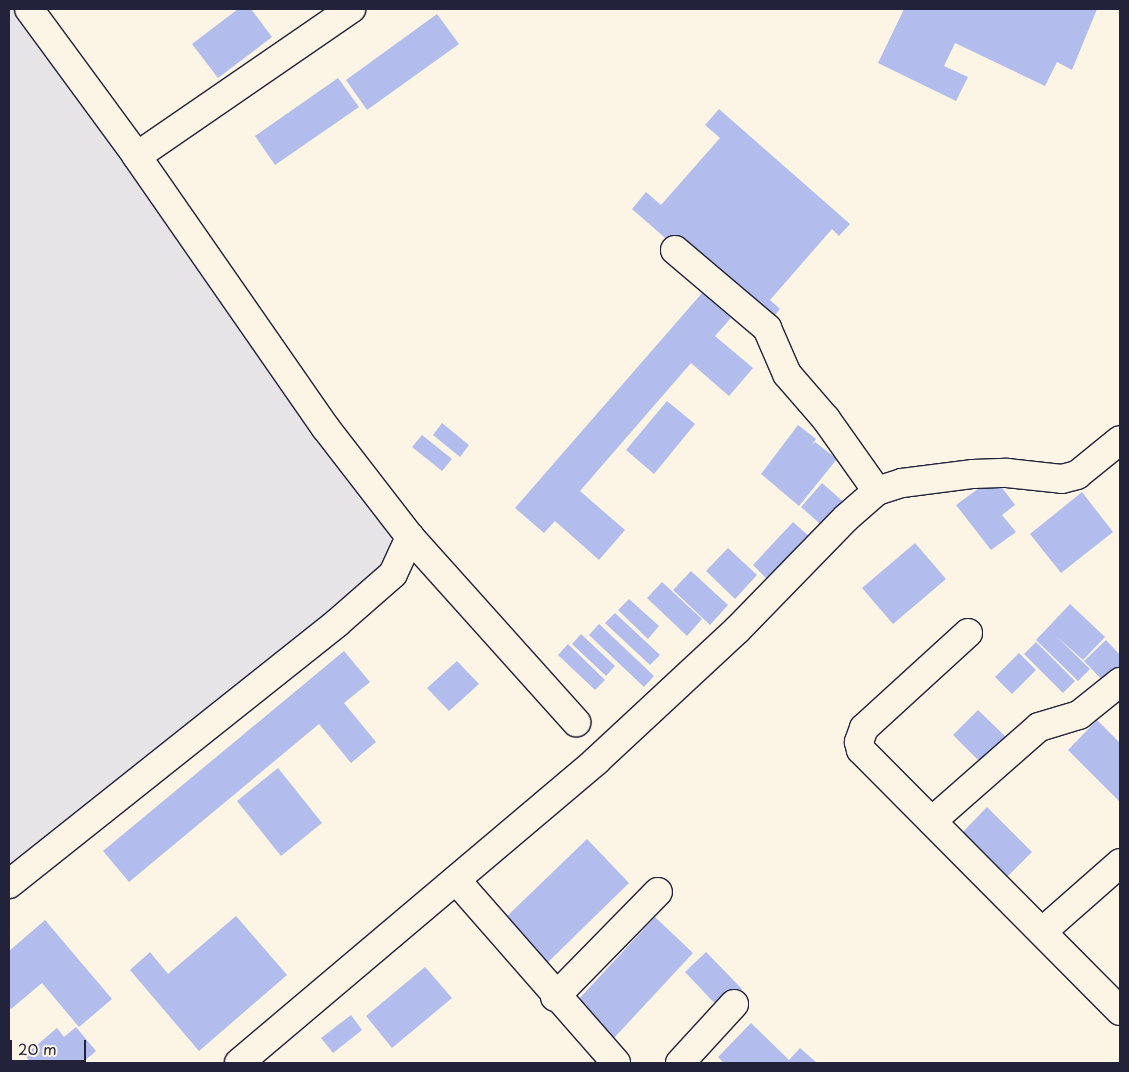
<!DOCTYPE html>
<style>
body{margin:0}
#map{position:relative;width:1129px;height:1072px;overflow:hidden;background:#fcf5e5;font-family:"Playpen Sans",sans-serif}
div>[style]{position:absolute}
.built>*{inset:0;background:#e6e4e7}
.building>*{inset:0;background:#b2bced}
.roads{filter:drop-shadow(1px 0 #22223b) drop-shadow(-1px 0 #22223b) drop-shadow(0 1px #22223b) drop-shadow(0 -1px #22223b)}
.minor>*{height:28px;margin:-14px;padding:0 14px;transform-origin:14px;border-radius:14px;background:#fcf5e5}
span{translate:-50% -50%;white-space:nowrap;text-align:center;line-height:1.15;-webkit-text-stroke:4px #fcf5e5;paint-order:stroke}
.frame{position:absolute;inset:0;border:10px solid #22223b;pointer-events:none}
.scale{position:absolute;left:10px;top:1040px;width:76px;height:22px;box-sizing:border-box;border:2px solid #22223b;border-top:0;padding-left:6px;font-size:15px;line-height:18px;white-space:nowrap;color:#22223b;-webkit-text-stroke:4px #fcf5e5;paint-order:stroke}
</style>
<div id="map">
<div class="built">
<i style="clip-path:polygon(9px 9px,29px 9px,410px 537px,393px 574px,9px 884px)"></i>
</div>
<div class="building">
<i style="clip-path:polygon(238px 9px,251px 9px,272px 37px,218px 78px,192px 44px)"></i>
<i style="clip-path:polygon(904px 9px,1097px 9px,1072px 70px,1057px 62px,1045px 86px,955px 43px,944px 66px,968px 77px,956px 101px,878px 63px)"></i>
<i style="clip-path:polygon(437px 14px,459px 44px,367px 110px,346px 80px)"></i>
<i style="clip-path:polygon(338px 78px,359px 107px,275px 165px,255px 136px)"></i>
<i style="clip-path:polygon(719px 109px,850px 224px,839px 236px,832px 229px,770px 300px,780px 309px,766px 326px,632px 209px,646px 192px,661px 205px,720px 138px,705px 125px)"></i>
<i style="clip-path:polygon(702px 293px,731px 318px,715px 336px,753px 368px,729px 396px,691px 363px,580px 491px,625px 530px,599px 560px,555px 521px,544px 533px,515px 508px)"></i>
<i style="clip-path:polygon(667px 401px,695px 424px,654px 474px,626px 450px)"></i>
<i style="clip-path:polygon(442px 423px,469px 445px,460px 457px,433px 435px)"></i>
<i style="clip-path:polygon(798px 425px,816px 439px,811px 446px,815px 442px,837px 459px,799px 506px,761px 474px)"></i>
<i style="clip-path:polygon(422px 435px,452px 459px,442px 471px,412px 447px)"></i>
<i style="clip-path:polygon(994px 477px,1015px 505px,1002px 515px,1016px 532px,991px 550px,956px 505px)"></i>
<i style="clip-path:polygon(822px 483px,847px 505px,826px 529px,801px 507px)"></i>
<i style="clip-path:polygon(1082px 492px,1113px 532px,1061px 573px,1030px 534px)"></i>
<i style="clip-path:polygon(793px 522px,809px 536px,768px 580px,753px 565px)"></i>
<i style="clip-path:polygon(915px 543px,946px 579px,893px 624px,862px 588px)"></i>
<i style="clip-path:polygon(728px 548px,757px 575px,735px 599px,706px 571px)"></i>
<i style="clip-path:polygon(691px 571px,728px 605px,710px 625px,673px 590px)"></i>
<i style="clip-path:polygon(662px 582px,702px 619px,687px 636px,647px 598px)"></i>
<i style="clip-path:polygon(629px 599px,659px 626px,648px 639px,618px 610px)"></i>
<i style="clip-path:polygon(1070px 604px,1105px 637px,1083px 660px,1056px 636px,1090px 669px,1078px 681px,1036px 640px)"></i>
<i style="clip-path:polygon(615px 613px,660px 655px,650px 665px,605px 623px)"></i>
<i style="clip-path:polygon(599px 624px,654px 676px,644px 687px,589px 635px)"></i>
<i style="clip-path:polygon(581px 634px,615px 666px,606px 676px,572px 644px)"></i>
<i style="clip-path:polygon(1106px 640px,1120px 655px,1120px 674px,1108px 686px,1084px 661px)"></i>
<i style="clip-path:polygon(1036px 642px,1075px 681px,1063px 693px,1024px 654px)"></i>
<i style="clip-path:polygon(568px 644px,605px 680px,595px 690px,558px 655px)"></i>
<i style="clip-path:polygon(344px 651px,370px 682px,344px 703px,376px 742px,351px 763px,319px 724px,129px 882px,103px 851px)"></i>
<i style="clip-path:polygon(1019px 653px,1036px 670px,1012px 694px,995px 677px)"></i>
<i style="clip-path:polygon(457px 661px,479px 684px,449px 711px,427px 688px)"></i>
<i style="clip-path:polygon(978px 710px,1011px 742px,985px 767px,953px 735px)"></i>
<i style="clip-path:polygon(1097px 720px,1120px 743px,1120px 802px,1068px 750px)"></i>
<i style="clip-path:polygon(278px 768px,322px 823px,281px 856px,237px 801px)"></i>
<i style="clip-path:polygon(987px 807px,1032px 852px,1003px 881px,958px 837px)"></i>
<i style="clip-path:polygon(587px 839px,629px 883px,540px 970px,497px 926px)"></i>
<i style="clip-path:polygon(236px 916px,287px 975px,199px 1051px,130px 970px,150px 952px,168px 974px)"></i>
<i style="clip-path:polygon(655px 917px,693px 953px,614px 1038px,576px 1002px)"></i>
<i style="clip-path:polygon(45px 920px,112px 999px,79px 1027px,42px 983px,11px 1009px,9px 1006px,9px 951px)"></i>
<i style="clip-path:polygon(706px 952px,742px 989px,721px 1010px,685px 972px)"></i>
<i style="clip-path:polygon(425px 967px,452px 998px,392px 1048px,366px 1016px)"></i>
<i style="clip-path:polygon(351px 1015px,362px 1030px,333px 1053px,321px 1038px)"></i>
<i style="clip-path:polygon(751px 1023px,789px 1060px,800px 1048px,817px 1063px,724px 1063px,718px 1057px)"></i>
<i style="clip-path:polygon(76px 1027px,96px 1051px,82px 1063px,31px 1063px,25px 1055px,57px 1028px,64px 1037px)"></i>
</div>
<div class="roads">
<div class="minor">
<i style="left:137px;top:156px;width:260px;rotate:-34.5deg"></i>
<i style="left:675px;top:250px;width:121px;rotate:40.3deg"></i>
<i style="left:767px;top:328px;width:50px;rotate:66.5deg"></i>
<i style="left:787px;top:374px;width:60px;rotate:49.1deg"></i>
<i style="left:826px;top:419px;width:88px;rotate:54.7deg"></i>
<i style="left:410px;top:537px;width:249px;rotate:48.1deg"></i>
<i style="left:968px;top:633px;width:141px;rotate:137.6deg"></i>
<i style="left:864px;top:728px;width:15px;rotate:110deg"></i>
<i style="left:859px;top:742px;width:8px;rotate:76deg"></i>
<i style="left:861px;top:750px;width:368px;rotate:45.2deg"></i>
<i style="left:932px;top:821px;width:142px;rotate:-41.3deg"></i>
<i style="left:1039px;top:727px;width:42px;rotate:-16.7deg"></i>
<i style="left:1079px;top:715px;width:53px;rotate:-38.8deg"></i>
<i style="left:456px;top:880px;width:243px;rotate:48.8deg"></i>
<i style="left:9px;top:884px;width:419px;rotate:-38.5deg"></i>
<i style="left:337px;top:623px;width:74px;rotate:-41.2deg"></i>
<i style="left:393px;top:574px;width:41px;rotate:-65.3deg"></i>
<i style="left:410px;top:537px;width:139px;rotate:-127.7deg"></i>
<i style="left:325px;top:427px;width:330px;rotate:-124.8deg"></i>
<i style="left:137px;top:156px;width:182px;rotate:-126.3deg"></i>
<i style="left:1043px;top:931px;width:103px;rotate:-41.4deg"></i>
<i style="left:555px;top:997px;width:147px;rotate:-45.6deg"></i>
<i style="left:239px;top:1063px;width:468px;rotate:-40.2deg"></i>
<i style="left:596px;top:761px;width:192px;rotate:-42.9deg"></i>
<i style="left:737px;top:630px;width:156px;rotate:-45.8deg"></i>
<i style="left:846px;top:518px;width:41px;rotate:-41.1deg"></i>
<i style="left:877px;top:491px;width:26px;rotate:-18deg"></i>
<i style="left:902px;top:483px;width:72px;rotate:-7.2deg"></i>
<i style="left:973px;top:474px;width:34px;rotate:-2deg"></i>
<i style="left:1007px;top:473px;width:55px;rotate:6.2deg"></i>
<i style="left:1062px;top:479px;width:16px;rotate:-15deg"></i>
<i style="left:1077px;top:475px;width:55px;rotate:-39.1deg"></i>
<i style="left:680px;top:1063px;width:80px;rotate:-47.5deg"></i>
</div>
</div>
<div class="frame"></div>
<div class="scale">20 m</div>
</div>
